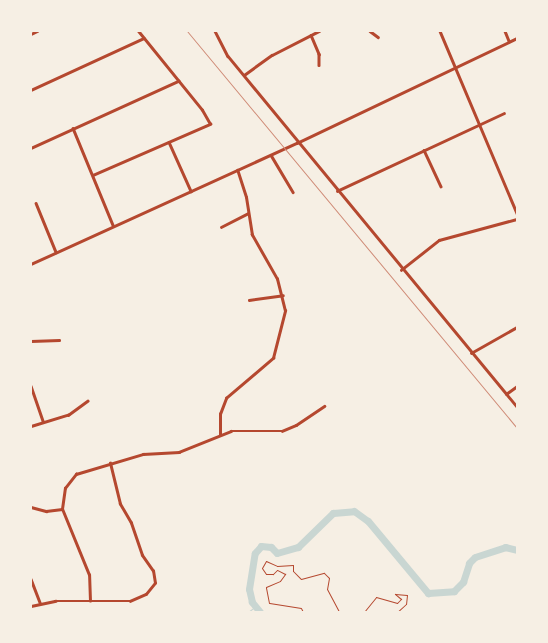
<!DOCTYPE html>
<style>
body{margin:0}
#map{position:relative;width:548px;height:643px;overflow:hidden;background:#f6efe4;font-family:Inter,sans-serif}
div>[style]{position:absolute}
.stream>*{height:1px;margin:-0.5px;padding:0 0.5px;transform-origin:0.5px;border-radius:0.5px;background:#c9d6d2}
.river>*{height:7px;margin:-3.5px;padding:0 3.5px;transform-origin:3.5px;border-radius:3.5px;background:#c9d6d2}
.path>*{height:1px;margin:-0.5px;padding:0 0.5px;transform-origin:0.5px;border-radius:0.5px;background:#b5482f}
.minor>*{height:2.5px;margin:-1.25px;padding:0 1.25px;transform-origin:1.25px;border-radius:1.25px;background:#b5482f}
.tertiary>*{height:2.5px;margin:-1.25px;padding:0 1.25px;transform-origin:1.25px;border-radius:1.25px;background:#b5482f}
.rail>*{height:1px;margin:-0.5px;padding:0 0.5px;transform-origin:0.5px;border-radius:0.5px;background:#cf8b77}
span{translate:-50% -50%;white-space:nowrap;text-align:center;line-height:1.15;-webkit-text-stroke:5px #f6efe4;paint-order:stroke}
.frame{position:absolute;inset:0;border:32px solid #f6efe4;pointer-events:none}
</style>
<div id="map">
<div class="stream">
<i style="left:248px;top:612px;width:10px;rotate:-37deg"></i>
</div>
<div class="river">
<i style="left:260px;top:612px;width:13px;rotate:-129deg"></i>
<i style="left:252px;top:602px;width:13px;rotate:-103deg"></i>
<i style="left:249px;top:589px;width:36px;rotate:-81deg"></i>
<i style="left:255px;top:553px;width:9px;rotate:-49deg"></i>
<i style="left:261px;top:546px;width:10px;rotate:6deg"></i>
<i style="left:271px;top:547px;width:8px;rotate:45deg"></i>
<i style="left:277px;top:553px;width:22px;rotate:-16deg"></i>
<i style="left:298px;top:547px;width:49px;rotate:-44.2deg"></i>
<i style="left:333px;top:513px;width:21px;rotate:-5deg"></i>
<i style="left:354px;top:511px;width:17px;rotate:36deg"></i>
<i style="left:368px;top:521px;width:94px;rotate:50.2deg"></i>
<i style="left:428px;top:593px;width:26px;rotate:-4deg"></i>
<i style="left:454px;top:591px;width:13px;rotate:-45deg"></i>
<i style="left:463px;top:582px;width:20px;rotate:-72deg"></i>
<i style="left:469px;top:563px;width:8px;rotate:-45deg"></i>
<i style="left:475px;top:557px;width:32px;rotate:-18deg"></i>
<i style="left:505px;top:547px;width:12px;rotate:14deg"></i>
</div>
<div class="path">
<i style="left:303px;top:612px;width:4px;rotate:-117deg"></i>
<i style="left:301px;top:608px;width:32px;rotate:-171deg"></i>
<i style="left:269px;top:603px;width:16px;rotate:-101deg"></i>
<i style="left:266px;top:587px;width:15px;rotate:-23deg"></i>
<i style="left:280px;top:581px;width:9px;rotate:-54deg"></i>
<i style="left:285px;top:574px;width:9px;rotate:-153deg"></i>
<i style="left:277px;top:570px;width:6px;rotate:135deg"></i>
<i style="left:273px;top:574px;width:7px;rotate:180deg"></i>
<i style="left:266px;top:574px;width:7px;rotate:-124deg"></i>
<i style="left:262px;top:568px;width:8px;rotate:-60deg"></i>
<i style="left:266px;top:561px;width:12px;rotate:24deg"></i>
<i style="left:277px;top:566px;width:16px;rotate:-4deg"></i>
<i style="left:293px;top:565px;width:6px;rotate:90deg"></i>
<i style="left:293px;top:571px;width:11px;rotate:45deg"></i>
<i style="left:301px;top:579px;width:24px;rotate:-15deg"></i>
<i style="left:324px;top:573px;width:7px;rotate:45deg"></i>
<i style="left:329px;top:578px;width:11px;rotate:100deg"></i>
<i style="left:327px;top:589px;width:26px;rotate:62deg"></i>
<i style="left:364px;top:612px;width:19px;rotate:-51deg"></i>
<i style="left:376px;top:597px;width:22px;rotate:16deg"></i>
<i style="left:397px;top:603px;width:6px;rotate:-45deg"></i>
<i style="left:401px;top:599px;width:8px;rotate:-140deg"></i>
<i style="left:395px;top:594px;width:12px;rotate:5deg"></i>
<i style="left:407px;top:595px;width:9px;rotate:96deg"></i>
<i style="left:406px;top:604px;width:12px;rotate:138deg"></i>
</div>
<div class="minor">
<i style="left:370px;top:31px;width:10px;rotate:37deg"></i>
<i style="left:440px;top:31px;width:198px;rotate:67.1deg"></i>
<i style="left:505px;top:31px;width:11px;rotate:68deg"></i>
<i style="left:31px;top:34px;width:7px;rotate:-27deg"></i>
<i style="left:311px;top:35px;width:21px;rotate:67deg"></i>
<i style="left:319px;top:54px;width:11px;rotate:90deg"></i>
<i style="left:244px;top:75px;width:34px;rotate:-36deg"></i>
<i style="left:272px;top:55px;width:53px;rotate:-27.1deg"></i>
<i style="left:31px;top:90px;width:124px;rotate:-24.7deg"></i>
<i style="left:73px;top:128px;width:105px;rotate:67.6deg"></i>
<i style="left:169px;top:142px;width:54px;rotate:65.8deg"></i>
<i style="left:31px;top:148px;width:162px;rotate:-24.5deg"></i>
<i style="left:424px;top:150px;width:40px;rotate:65deg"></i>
<i style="left:271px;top:155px;width:43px;rotate:59.3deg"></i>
<i style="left:93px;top:175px;width:128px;rotate:-23.6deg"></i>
<i style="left:210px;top:124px;width:16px;rotate:-120deg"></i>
<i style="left:202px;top:110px;width:102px;rotate:-129deg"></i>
<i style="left:337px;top:191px;width:184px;rotate:-25deg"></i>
<i style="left:36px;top:203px;width:53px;rotate:67.8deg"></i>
<i style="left:221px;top:227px;width:30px;rotate:-27deg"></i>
<i style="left:401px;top:270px;width:48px;rotate:-38.3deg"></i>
<i style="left:439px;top:240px;width:81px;rotate:-15.1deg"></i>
<i style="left:249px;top:300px;width:34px;rotate:-8deg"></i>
<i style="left:31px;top:341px;width:28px;rotate:-2deg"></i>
<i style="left:471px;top:353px;width:53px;rotate:-29.5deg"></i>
<i style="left:31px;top:386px;width:37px;rotate:71deg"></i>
<i style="left:506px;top:394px;width:14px;rotate:-36deg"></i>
<i style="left:31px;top:426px;width:39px;rotate:-17deg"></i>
<i style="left:68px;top:415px;width:24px;rotate:-36deg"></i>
<i style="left:220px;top:434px;width:20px;rotate:-90deg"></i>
<i style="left:220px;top:414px;width:17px;rotate:-69deg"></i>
<i style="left:226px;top:398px;width:62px;rotate:-40.4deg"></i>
<i style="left:273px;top:358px;width:49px;rotate:-75.7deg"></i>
<i style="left:285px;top:311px;width:33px;rotate:-104deg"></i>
<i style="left:277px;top:279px;width:51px;rotate:-119.6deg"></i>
<i style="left:252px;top:235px;width:38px;rotate:-99deg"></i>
<i style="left:246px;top:197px;width:28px;rotate:-108deg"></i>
<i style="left:31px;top:507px;width:16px;rotate:15deg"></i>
<i style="left:46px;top:511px;width:16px;rotate:-7deg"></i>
<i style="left:31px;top:579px;width:26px;rotate:69deg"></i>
<i style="left:90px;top:601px;width:26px;rotate:-92deg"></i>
<i style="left:89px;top:575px;width:71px;rotate:-112.2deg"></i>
<i style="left:62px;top:509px;width:21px;rotate:-82deg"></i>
<i style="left:65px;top:488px;width:18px;rotate:-52deg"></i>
<i style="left:76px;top:474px;width:70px;rotate:-16.6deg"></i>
<i style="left:143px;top:454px;width:36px;rotate:-3deg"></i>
<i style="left:179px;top:452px;width:56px;rotate:-22deg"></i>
<i style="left:231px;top:431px;width:51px"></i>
<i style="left:282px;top:431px;width:15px;rotate:-23deg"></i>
<i style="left:296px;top:425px;width:34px;rotate:-34deg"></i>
<i style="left:31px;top:606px;width:25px;rotate:-12deg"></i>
<i style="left:55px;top:601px;width:75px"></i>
<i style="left:130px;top:601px;width:17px;rotate:-24deg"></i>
<i style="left:146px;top:594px;width:14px;rotate:-51deg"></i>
<i style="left:155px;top:583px;width:12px;rotate:-99deg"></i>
<i style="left:153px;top:571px;width:19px;rotate:-125deg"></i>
<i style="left:142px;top:555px;width:34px;rotate:-109deg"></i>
<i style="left:131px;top:523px;width:22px;rotate:-120deg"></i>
<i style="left:120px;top:504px;width:42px;rotate:-103.7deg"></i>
</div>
<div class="tertiary">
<i style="left:215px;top:31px;width:28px;rotate:63deg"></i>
<i style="left:228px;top:56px;width:455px;rotate:50.5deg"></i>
<i style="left:31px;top:264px;width:292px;rotate:-24.5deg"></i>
<i style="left:297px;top:143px;width:244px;rotate:-25.5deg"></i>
</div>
<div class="rail">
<i style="left:187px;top:31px;width:516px;rotate:50.27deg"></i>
</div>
<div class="frame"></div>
</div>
